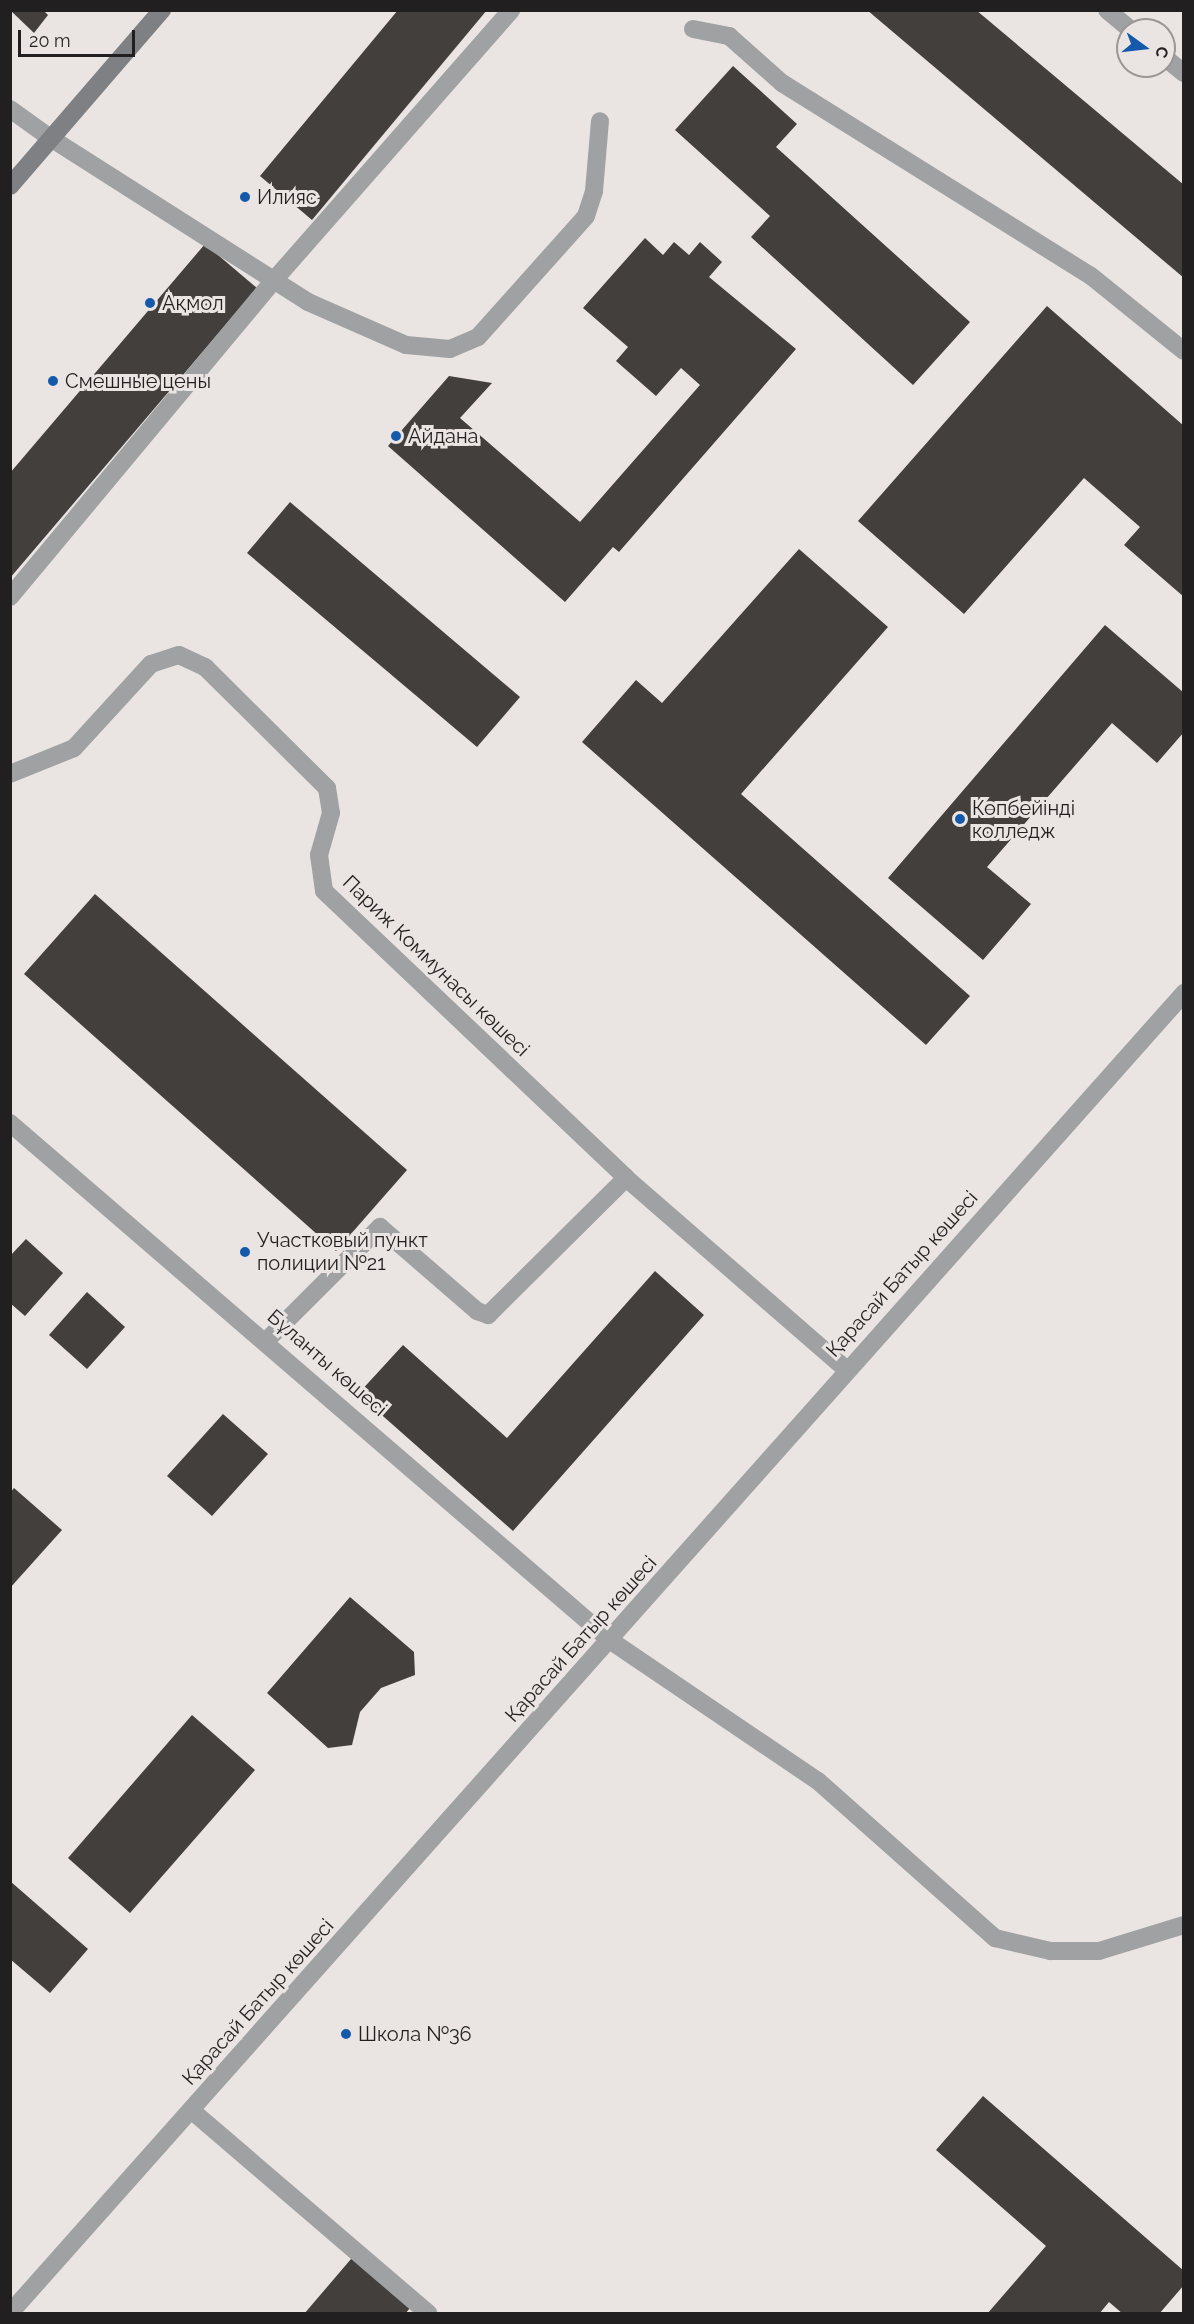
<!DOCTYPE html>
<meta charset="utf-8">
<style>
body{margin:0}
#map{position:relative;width:1194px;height:2324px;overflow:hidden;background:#eae5e3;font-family:Raleway,sans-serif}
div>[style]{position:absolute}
.building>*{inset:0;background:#433f3d}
.service>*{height:18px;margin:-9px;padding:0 9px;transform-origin:9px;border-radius:9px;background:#a0a1a3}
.minor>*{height:18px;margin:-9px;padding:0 9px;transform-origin:9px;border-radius:9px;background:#a0a1a3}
.tertiary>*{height:18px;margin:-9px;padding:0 9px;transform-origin:9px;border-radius:9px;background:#a0a1a3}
.secondary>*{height:18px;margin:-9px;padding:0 9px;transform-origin:9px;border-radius:9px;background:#7f8083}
.dots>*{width:16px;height:16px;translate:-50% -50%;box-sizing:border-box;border:3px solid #eae5e3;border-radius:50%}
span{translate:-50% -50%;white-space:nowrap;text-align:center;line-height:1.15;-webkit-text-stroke:6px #eae5e3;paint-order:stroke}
.poi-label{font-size:20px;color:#211f1f}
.left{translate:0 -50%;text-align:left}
.street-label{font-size:20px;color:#211f1f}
.frame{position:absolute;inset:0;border:12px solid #211f1f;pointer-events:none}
.north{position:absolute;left:1116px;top:18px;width:60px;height:60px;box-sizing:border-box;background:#eae5e3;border:2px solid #9a9695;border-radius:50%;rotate:105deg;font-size:16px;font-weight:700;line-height:24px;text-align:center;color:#211f1f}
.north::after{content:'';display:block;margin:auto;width:21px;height:27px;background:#155aaa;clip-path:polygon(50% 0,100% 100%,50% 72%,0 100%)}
.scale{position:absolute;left:18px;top:30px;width:117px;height:27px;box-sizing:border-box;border:3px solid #211f1f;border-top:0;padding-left:8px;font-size:18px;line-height:21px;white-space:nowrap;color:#211f1f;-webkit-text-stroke:4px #eae5e3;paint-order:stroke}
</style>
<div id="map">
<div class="building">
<i style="clip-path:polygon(10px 10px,43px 10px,48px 15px,34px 33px)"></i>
<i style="clip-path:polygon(398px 10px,487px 10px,312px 220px,260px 176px)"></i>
<i style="clip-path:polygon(867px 10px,976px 10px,1184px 185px,1184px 278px)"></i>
<i style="clip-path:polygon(733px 66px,797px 124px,776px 147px,970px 322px,913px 385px,751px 237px,770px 216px,675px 130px)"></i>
<i style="clip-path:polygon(645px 238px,663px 255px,674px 242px,689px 255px,700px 242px,722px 262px,709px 277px,796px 349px,619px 552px,613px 547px,565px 602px,388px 446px,449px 376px,492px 383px,460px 418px,580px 522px,700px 385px,681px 368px,656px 396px,616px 361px,628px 347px,583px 308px)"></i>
<i style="clip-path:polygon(205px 244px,257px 288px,10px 578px,10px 473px)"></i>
<i style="clip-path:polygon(1047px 306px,1184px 426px,1184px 597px,1124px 545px,1140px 527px,1084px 478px,964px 614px,858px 521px)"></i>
<i style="clip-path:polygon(290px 502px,520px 697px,477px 747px,247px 553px)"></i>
<i style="clip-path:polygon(799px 549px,888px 627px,741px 794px,970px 996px,926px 1045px,582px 742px,636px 680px,662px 703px)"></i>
<i style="clip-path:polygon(1105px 625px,1184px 693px,1184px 732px,1157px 763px,1112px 723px,987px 867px,1031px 904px,983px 960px,888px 878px)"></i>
<i style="clip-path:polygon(95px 894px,407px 1170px,336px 1251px,24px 974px)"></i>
<i style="clip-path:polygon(26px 1239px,63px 1273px,25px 1316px,10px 1303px,10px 1256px)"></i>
<i style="clip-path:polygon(655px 1271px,704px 1315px,513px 1531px,358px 1394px,403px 1345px,507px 1438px)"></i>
<i style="clip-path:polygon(87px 1292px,125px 1327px,87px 1369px,49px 1335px)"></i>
<i style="clip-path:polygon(223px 1414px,268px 1454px,212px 1516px,167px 1476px)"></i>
<i style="clip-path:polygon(14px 1488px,62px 1530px,10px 1588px,10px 1493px)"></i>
<i style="clip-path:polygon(350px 1597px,414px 1652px,415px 1675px,381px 1688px,360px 1712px,352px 1745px,328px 1748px,267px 1693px)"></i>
<i style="clip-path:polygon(192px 1715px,255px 1770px,130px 1913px,68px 1858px)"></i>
<i style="clip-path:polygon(10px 1881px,88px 1949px,50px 1993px,10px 1959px)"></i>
<i style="clip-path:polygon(983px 2096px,1184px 2271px,1184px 2285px,1159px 2314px,1123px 2314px,1109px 2302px,1099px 2314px,987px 2314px,1046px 2246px,936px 2150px)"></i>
<i style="clip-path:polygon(357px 2252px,415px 2302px,405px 2314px,304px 2314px)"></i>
</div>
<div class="service">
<i style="left:1107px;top:10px;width:31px;rotate:40deg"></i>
<i style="left:693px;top:29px;width:37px;rotate:11deg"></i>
<i style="left:729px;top:36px;width:71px;rotate:41.6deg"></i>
<i style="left:782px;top:83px;width:364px;rotate:32deg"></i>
<i style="left:1091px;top:276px;width:119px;rotate:38.9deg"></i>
<i style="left:1164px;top:57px;width:26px;rotate:39deg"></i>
<i style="left:49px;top:137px;width:307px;rotate:32.5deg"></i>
<i style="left:308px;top:302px;width:107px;rotate:23.7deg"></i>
<i style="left:406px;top:345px;width:44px;rotate:5.2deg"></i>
<i style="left:450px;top:349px;width:30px;rotate:-23deg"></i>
<i style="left:478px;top:337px;width:162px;rotate:-48.2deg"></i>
<i style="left:586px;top:216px;width:26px;rotate:-72deg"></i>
<i style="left:594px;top:191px;width:70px;rotate:-85.1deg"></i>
<i style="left:10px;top:774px;width:69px;rotate:-22.1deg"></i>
<i style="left:74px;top:748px;width:114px;rotate:-47.5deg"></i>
<i style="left:151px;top:664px;width:29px;rotate:-18deg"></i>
<i style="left:179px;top:655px;width:29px;rotate:25deg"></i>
<i style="left:205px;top:667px;width:172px;rotate:44.8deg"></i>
<i style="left:327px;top:788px;width:25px;rotate:81deg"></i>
<i style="left:331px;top:813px;width:44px;rotate:105.9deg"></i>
<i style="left:319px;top:855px;width:36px;rotate:82deg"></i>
<i style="left:324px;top:891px;width:417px;rotate:43.5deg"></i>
<i style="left:626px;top:1178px;width:293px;rotate:41deg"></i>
<i style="left:267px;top:1340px;width:160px;rotate:-45deg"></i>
<i style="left:380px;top:1227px;width:128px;rotate:40.9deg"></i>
<i style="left:477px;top:1311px;width:12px;rotate:20deg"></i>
<i style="left:488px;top:1315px;width:194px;rotate:-44.8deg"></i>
<i style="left:611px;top:1641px;width:250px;rotate:34.1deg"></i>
<i style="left:818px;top:1781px;width:237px;rotate:41.6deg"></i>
<i style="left:995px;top:1938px;width:57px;rotate:13.3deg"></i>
<i style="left:1050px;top:1951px;width:49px"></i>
<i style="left:1099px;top:1951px;width:89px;rotate:-17deg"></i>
<i style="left:191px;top:2110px;width:313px;rotate:40.6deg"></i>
</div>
<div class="minor">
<i style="left:10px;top:109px;width:48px;rotate:35.7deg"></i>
<i style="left:10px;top:597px;width:414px;rotate:-50.2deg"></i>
<i style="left:275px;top:279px;width:358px;rotate:-48.7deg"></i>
<i style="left:10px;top:1123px;width:793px;rotate:40.76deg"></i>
</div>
<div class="tertiary">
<i style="left:10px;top:2313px;width:1767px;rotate:-48.35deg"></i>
</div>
<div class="secondary">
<i style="left:10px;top:186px;width:233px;rotate:-49.2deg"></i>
</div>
<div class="dots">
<i style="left:245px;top:197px;background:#155aaa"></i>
<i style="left:150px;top:303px;background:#155aaa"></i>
<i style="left:53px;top:381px;background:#155aaa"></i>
<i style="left:396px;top:436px;background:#155aaa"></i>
<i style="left:960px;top:819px;background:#155aaa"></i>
<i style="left:245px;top:1252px;background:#155aaa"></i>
<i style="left:346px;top:2034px;background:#155aaa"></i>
</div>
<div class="poi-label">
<span class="left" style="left:257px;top:197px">Илияс</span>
<span class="left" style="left:162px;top:303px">Ақмол</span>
<span class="left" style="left:65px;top:381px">Смешные цены</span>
<span class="left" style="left:408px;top:436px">Айдана</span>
<span class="left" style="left:972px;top:820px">Көпбейінді<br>колледж</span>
<span class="left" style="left:257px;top:1252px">Участковый пункт<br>полиции №21</span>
<span class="left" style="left:358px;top:2034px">Школа №36</span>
</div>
<div class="street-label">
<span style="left:436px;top:966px;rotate:44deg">Париж Коммунасы көшесі</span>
<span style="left:902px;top:1274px;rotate:-48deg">Қарасай Батыр көшесі</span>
<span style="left:327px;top:1363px;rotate:41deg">Бұланты көшесі</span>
<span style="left:581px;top:1639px;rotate:-48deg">Қарасай Батыр көшесі</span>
<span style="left:258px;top:2002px;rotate:-48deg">Қарасай Батыр көшесі</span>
</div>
<div class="frame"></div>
<div class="north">С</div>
<div class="scale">20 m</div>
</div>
